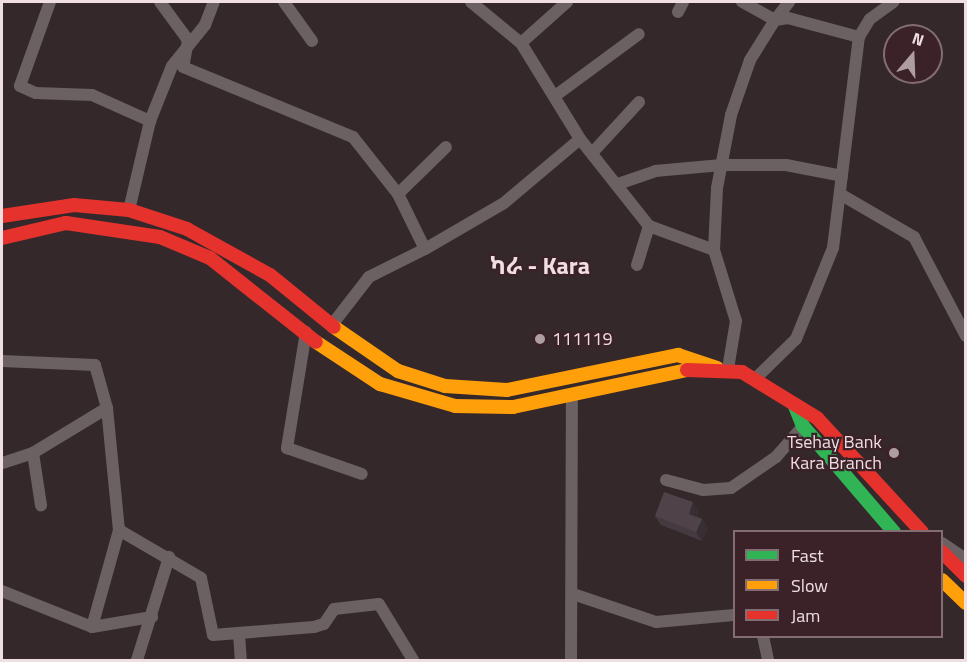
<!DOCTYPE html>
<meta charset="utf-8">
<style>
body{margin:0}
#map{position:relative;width:967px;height:662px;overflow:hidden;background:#34282b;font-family:"Titillium Web","Noto Sans Ethiopic",sans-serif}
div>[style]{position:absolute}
.street>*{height:12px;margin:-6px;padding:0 6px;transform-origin:6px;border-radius:6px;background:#6b6163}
.fast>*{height:14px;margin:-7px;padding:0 7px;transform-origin:7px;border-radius:7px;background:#30b455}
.slow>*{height:14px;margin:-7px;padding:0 7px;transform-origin:7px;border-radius:7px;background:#ff9f0a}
.jam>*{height:14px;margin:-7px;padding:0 7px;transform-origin:7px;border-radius:7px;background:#e5322d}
.wall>*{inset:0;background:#443a3f}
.shaded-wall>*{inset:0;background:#372f33}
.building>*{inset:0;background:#4f4349}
.dots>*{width:16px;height:16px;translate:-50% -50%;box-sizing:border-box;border:3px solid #3a2228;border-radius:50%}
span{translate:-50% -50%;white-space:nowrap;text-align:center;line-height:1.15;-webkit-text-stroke:4.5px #3a2228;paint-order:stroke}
.poi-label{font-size:18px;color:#efdee2}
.left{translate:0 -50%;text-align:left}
.right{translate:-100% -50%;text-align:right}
.district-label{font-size:24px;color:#efdee2;font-weight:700}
.frame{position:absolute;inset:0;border:3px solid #efdee2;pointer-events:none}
.legend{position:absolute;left:733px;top:530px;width:210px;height:108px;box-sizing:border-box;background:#3a2228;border:2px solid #826d72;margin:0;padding:8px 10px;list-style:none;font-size:18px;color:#efdee2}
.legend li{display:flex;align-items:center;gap:12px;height:30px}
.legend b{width:30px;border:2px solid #826d72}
.north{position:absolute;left:883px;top:24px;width:60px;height:60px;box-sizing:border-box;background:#3a2228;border:2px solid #826d72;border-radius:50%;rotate:19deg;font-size:16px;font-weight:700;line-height:24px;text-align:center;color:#efdee2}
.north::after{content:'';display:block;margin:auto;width:21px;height:27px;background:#ae9ea2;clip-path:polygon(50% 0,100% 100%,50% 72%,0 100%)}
</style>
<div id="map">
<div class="street">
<i style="left:50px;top:2px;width:89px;rotate:109.7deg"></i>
<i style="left:20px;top:86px;width:17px;rotate:24deg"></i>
<i style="left:36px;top:93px;width:56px;rotate:2deg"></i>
<i style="left:92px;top:95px;width:64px;rotate:24.1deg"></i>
<i style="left:160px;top:2px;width:47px;rotate:53.6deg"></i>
<i style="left:188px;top:40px;width:27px;rotate:100deg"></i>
<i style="left:183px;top:67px;width:184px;rotate:22.4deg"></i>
<i style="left:353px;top:137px;width:73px;rotate:51.7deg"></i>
<i style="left:398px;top:194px;width:61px;rotate:63.9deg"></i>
<i style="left:425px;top:249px;width:63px;rotate:153.4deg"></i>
<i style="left:369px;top:277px;width:62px;rotate:127.8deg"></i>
<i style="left:284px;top:2px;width:48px;rotate:54.3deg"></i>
<i style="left:471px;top:2px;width:65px;rotate:39.4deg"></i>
<i style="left:521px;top:43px;width:113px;rotate:58.4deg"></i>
<i style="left:580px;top:139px;width:111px;rotate:51.6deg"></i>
<i style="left:649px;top:226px;width:69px;rotate:20.3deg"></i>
<i style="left:714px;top:250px;width:74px;rotate:72.8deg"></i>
<i style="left:736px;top:321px;width:49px;rotate:99.5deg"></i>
<i style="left:678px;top:12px;width:11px;rotate:-63deg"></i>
<i style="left:775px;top:20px;width:23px;rotate:-52deg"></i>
<i style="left:859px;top:37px;width:21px;rotate:-59deg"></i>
<i style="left:870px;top:19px;width:29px;rotate:-36deg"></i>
<i style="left:521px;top:43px;width:62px;rotate:-41.7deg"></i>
<i style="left:555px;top:96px;width:104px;rotate:-36.4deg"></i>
<i style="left:593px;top:152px;width:68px;rotate:-47.4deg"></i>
<i style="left:618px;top:184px;width:39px;rotate:-19deg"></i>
<i style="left:655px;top:171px;width:67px;rotate:-5.1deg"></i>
<i style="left:722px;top:165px;width:64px"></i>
<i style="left:786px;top:165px;width:57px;rotate:11.1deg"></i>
<i style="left:398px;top:194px;width:67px;rotate:-44.4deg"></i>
<i style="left:840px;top:194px;width:86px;rotate:30.2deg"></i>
<i style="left:914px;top:237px;width:112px;rotate:62.3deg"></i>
<i style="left:129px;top:210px;width:91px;rotate:-76.7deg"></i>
<i style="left:150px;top:121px;width:59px;rotate:-68.2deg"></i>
<i style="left:172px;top:66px;width:53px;rotate:-51.2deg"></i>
<i style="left:205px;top:25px;width:25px;rotate:-69deg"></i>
<i style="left:425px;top:249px;width:91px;rotate:-30.2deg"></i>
<i style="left:504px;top:203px;width:99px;rotate:-40.1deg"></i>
<i style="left:714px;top:250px;width:62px;rotate:-87.2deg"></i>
<i style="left:717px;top:188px;width:74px;rotate:-79.1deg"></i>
<i style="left:731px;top:115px;width:58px;rotate:-70.9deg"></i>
<i style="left:750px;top:60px;width:47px;rotate:-58deg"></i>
<i style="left:775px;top:20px;width:38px;rotate:-151deg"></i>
<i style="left:637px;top:265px;width:41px;rotate:-72.9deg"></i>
<i style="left:306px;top:332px;width:118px;rotate:99.3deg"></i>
<i style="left:287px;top:448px;width:79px;rotate:19.1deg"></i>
<i style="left:2px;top:361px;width:93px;rotate:2.5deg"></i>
<i style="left:95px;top:365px;width:45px;rotate:74.4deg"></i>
<i style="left:107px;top:408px;width:87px;rotate:148.7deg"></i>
<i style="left:33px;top:453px;width:33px;rotate:162deg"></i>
<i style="left:757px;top:377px;width:54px;rotate:-44.3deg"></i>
<i style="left:796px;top:339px;width:98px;rotate:-67.9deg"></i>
<i style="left:833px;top:248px;width:213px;rotate:-83deg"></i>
<i style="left:859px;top:37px;width:73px;rotate:-165deg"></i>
<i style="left:788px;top:18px;width:13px;rotate:171deg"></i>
<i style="left:107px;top:408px;width:123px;rotate:84.4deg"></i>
<i style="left:119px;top:530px;width:95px;rotate:30.3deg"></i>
<i style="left:201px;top:578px;width:58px;rotate:78.1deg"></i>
<i style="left:213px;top:635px;width:101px;rotate:-4.5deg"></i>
<i style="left:314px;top:627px;width:10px;rotate:-17deg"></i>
<i style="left:324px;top:624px;width:18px;rotate:-56deg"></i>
<i style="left:334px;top:609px;width:45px;rotate:-6.3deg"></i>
<i style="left:379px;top:604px;width:66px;rotate:58.7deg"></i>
<i style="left:33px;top:453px;width:53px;rotate:81.3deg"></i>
<i style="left:666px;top:480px;width:38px;rotate:15deg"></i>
<i style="left:703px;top:490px;width:28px;rotate:-4deg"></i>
<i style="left:731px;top:488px;width:55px;rotate:-34.6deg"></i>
<i style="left:776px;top:457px;width:41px;rotate:-48.9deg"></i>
<i style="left:942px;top:543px;width:29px;rotate:34deg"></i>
<i style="left:2px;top:591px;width:97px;rotate:21.8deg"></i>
<i style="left:92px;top:627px;width:61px;rotate:-9.5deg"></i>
<i style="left:573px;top:594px;width:88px;rotate:18.6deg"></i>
<i style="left:656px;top:622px;width:78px;rotate:-5.1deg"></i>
<i style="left:92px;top:627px;width:101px;rotate:-74.4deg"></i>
<i style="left:239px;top:634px;width:26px;rotate:86deg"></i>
<i style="left:763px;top:636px;width:25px;rotate:78deg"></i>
<i style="left:137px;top:660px;width:108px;rotate:-72.7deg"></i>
<i style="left:571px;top:660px;width:263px;rotate:-89.8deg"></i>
</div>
<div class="fast">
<i style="left:794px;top:404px;width:24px;rotate:68deg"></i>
<i style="left:803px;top:426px;width:140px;rotate:49.4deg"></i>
</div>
<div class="slow">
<i style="left:334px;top:327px;width:78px;rotate:34.5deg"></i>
<i style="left:398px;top:371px;width:49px;rotate:17.7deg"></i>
<i style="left:445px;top:386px;width:62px;rotate:3.7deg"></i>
<i style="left:507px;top:390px;width:175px;rotate:-11.6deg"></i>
<i style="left:678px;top:355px;width:41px;rotate:18.4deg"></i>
<i style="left:316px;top:342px;width:77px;rotate:33.3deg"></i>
<i style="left:380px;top:384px;width:78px;rotate:16.3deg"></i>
<i style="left:455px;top:406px;width:58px;rotate:1deg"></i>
<i style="left:513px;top:407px;width:178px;rotate:-12deg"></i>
<i style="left:942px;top:580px;width:33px;rotate:44deg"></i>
</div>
<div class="jam">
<i style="left:2px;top:216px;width:73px;rotate:-8.7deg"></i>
<i style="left:74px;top:205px;width:55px;rotate:5.2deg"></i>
<i style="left:129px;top:210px;width:61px;rotate:18.1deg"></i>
<i style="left:187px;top:229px;width:95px;rotate:29deg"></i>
<i style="left:270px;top:275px;width:82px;rotate:39.1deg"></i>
<i style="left:2px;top:238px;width:66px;rotate:-13.2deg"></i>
<i style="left:66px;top:223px;width:95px;rotate:8.5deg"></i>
<i style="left:160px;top:237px;width:54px;rotate:22.8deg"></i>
<i style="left:210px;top:258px;width:135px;rotate:38.4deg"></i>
<i style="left:687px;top:370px;width:55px;rotate:2.1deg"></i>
<i style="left:742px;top:372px;width:88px;rotate:31.5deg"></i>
<i style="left:817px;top:418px;width:155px;rotate:47.4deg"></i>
<i style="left:942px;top:552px;width:34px;rotate:45deg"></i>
</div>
<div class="wall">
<i style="clip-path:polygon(699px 511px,697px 517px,702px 519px,708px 528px,702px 541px,661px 525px,655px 516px)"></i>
</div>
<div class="shaded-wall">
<i style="clip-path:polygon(693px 502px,699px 511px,696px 524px,689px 514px)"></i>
<i style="clip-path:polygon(702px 519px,708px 528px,702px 541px,696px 532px)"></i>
</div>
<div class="building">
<i style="clip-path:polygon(664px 492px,693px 502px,689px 514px,702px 519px,696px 532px,655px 516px)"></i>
</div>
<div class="dots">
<i style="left:540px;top:339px;background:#ae9ea2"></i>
<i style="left:894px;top:453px;background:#ae9ea2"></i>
</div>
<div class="poi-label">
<span class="left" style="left:552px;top:339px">111119</span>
<span class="right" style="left:882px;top:453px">Tsehay Bank<br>Kara Branch</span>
</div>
<div class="district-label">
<span style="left:540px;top:266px">ካራ - Kara</span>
</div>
<div class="frame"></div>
<ul class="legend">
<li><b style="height:8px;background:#30b455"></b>Fast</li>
<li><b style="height:8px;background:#ff9f0a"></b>Slow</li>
<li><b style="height:8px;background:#e5322d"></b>Jam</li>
</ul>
<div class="north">N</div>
</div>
